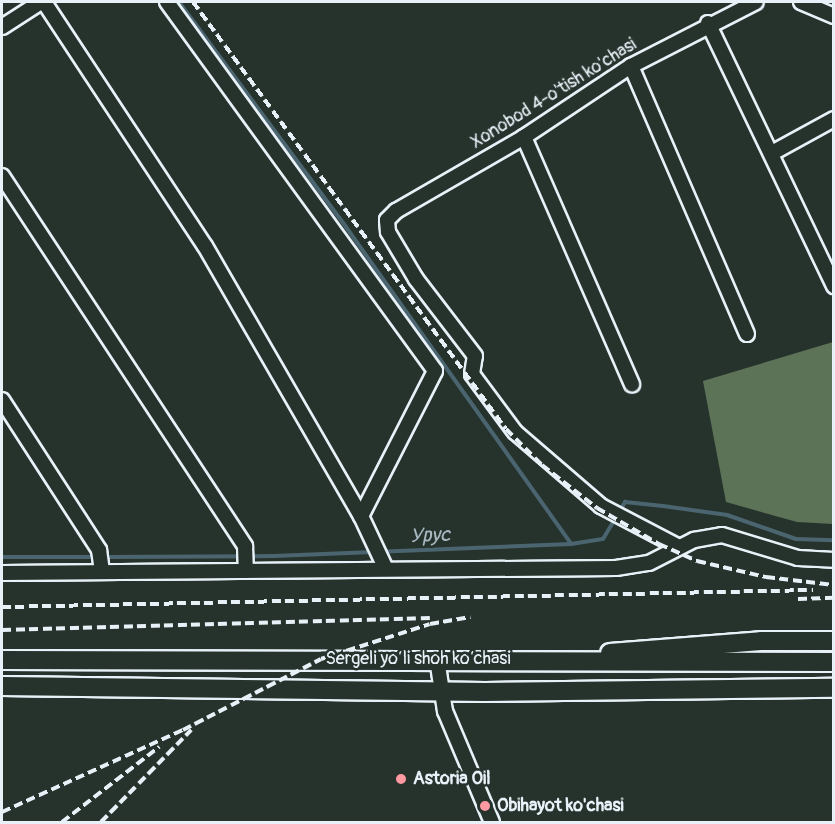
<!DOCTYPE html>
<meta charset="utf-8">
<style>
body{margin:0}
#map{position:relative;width:835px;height:824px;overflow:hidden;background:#26332d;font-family:Pangolin,sans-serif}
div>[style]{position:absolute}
.green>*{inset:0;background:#5c7357}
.stream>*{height:4px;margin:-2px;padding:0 2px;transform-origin:2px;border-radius:2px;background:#4b6570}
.roads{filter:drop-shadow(2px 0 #e8f1f8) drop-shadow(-2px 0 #e8f1f8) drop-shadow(0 2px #e8f1f8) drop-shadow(0 -2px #e8f1f8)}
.minor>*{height:14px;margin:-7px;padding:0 7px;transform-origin:7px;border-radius:7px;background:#26332d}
.major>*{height:18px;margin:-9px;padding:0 9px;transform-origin:9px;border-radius:9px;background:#26332d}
.rail>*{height:4px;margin-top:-2px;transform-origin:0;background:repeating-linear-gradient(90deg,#e8f1f8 0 9px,transparent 0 13.5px)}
.dots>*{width:16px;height:16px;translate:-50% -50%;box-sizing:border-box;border:3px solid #26332d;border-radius:50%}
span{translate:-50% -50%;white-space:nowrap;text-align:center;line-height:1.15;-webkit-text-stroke:5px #26332d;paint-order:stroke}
.street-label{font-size:18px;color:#e8f1f8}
.poi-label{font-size:18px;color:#e8f1f8;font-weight:700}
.left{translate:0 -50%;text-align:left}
.water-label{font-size:20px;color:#a9b9c2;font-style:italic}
.frame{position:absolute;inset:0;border:3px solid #e8f1f8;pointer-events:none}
</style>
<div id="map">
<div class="green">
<i style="clip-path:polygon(833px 342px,833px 524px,797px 522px,726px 502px,703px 381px)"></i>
</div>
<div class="stream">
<i style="left:179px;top:2px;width:280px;rotate:53.4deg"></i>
<i style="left:346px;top:227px;width:389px;rotate:54.6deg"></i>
<i style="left:619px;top:512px;width:12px;rotate:-59deg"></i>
<i style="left:625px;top:502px;width:38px;rotate:6deg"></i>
<i style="left:663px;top:506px;width:65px;rotate:8deg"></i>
<i style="left:727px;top:515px;width:73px;rotate:19.2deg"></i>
<i style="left:796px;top:539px;width:38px;rotate:2deg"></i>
<i style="left:2px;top:557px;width:95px"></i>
<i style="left:104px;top:557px;width:170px;rotate:-0.3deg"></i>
<i style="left:274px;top:556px;width:297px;rotate:-2.3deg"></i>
<i style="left:571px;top:544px;width:32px;rotate:-9deg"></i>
<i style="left:603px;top:539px;width:23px;rotate:-59deg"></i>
</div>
<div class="roads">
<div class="minor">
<i style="left:44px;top:2px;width:292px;rotate:56.6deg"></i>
<i style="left:205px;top:246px;width:312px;rotate:60deg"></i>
<i style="left:361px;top:516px;width:56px;rotate:64.8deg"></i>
<i style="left:167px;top:2px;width:456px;rotate:54deg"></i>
<i style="left:435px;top:371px;width:163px;rotate:117deg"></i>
<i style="left:801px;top:2px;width:36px;rotate:23deg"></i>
<i style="left:708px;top:23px;width:292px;rotate:64.4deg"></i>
<i style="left:2px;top:27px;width:46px;rotate:-32.7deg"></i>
<i style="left:631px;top:66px;width:292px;rotate:66.6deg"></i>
<i style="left:524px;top:137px;width:270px;rotate:66.4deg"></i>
<i style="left:772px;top:153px;width:71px;rotate:-28.7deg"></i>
<i style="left:2px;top:176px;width:443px;rotate:56.7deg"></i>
<i style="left:245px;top:546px;width:25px;rotate:88deg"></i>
<i style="left:2px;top:400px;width:179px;rotate:57.1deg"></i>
<i style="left:99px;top:550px;width:21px;rotate:82deg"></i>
<i style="left:679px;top:547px;width:88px;rotate:-152.3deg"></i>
<i style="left:601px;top:506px;width:113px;rotate:-139.3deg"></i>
<i style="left:515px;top:432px;width:72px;rotate:-126.6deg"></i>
<i style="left:472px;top:374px;width:18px;rotate:-81deg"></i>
<i style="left:475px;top:356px;width:97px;rotate:-127.5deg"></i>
<i style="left:416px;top:279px;width:55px;rotate:-120.8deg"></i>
<i style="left:388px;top:232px;width:12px;rotate:-95deg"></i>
<i style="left:387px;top:220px;width:13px;rotate:-45deg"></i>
<i style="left:396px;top:211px;width:148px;rotate:-30deg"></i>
<i style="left:524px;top:137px;width:128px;rotate:-33.6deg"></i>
<i style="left:631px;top:66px;width:140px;rotate:-27.1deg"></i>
<i style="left:2px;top:573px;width:614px;rotate:-0.47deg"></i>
<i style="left:616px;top:568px;width:33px;rotate:-9deg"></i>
<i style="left:649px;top:563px;width:51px;rotate:-27.1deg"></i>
<i style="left:694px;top:540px;width:28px;rotate:-10deg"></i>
<i style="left:722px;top:535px;width:79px;rotate:16.8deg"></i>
<i style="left:798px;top:558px;width:36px;rotate:3deg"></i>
<i style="left:437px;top:659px;width:53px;rotate:81.3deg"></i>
<i style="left:445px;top:711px;width:121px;rotate:67.1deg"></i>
</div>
<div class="major">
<i style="left:610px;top:653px;width:151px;rotate:-4.5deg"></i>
<i style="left:761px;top:641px;width:73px"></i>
<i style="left:2px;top:660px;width:832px;rotate:0.14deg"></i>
<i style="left:2px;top:686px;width:483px;rotate:0.7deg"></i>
<i style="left:485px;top:692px;width:349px;rotate:-0.7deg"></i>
</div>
</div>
<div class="rail">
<i style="left:193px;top:2px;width:529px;rotate:53.76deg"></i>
<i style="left:506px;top:429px;width:51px;rotate:45deg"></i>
<i style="left:542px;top:465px;width:70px;rotate:38deg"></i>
<i style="left:597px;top:508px;width:72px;rotate:30.1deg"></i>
<i style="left:659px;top:544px;width:42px;rotate:24.1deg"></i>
<i style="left:697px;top:561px;width:71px;rotate:13.1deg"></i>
<i style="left:766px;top:577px;width:68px;rotate:6.7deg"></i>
<i style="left:798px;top:599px;width:36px;rotate:-2deg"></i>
<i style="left:2px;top:607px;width:811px;rotate:-1.2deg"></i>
<i style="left:2px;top:630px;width:429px;rotate:-1.6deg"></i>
<i style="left:2px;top:812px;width:199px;rotate:-24.4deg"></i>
<i style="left:183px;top:730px;width:155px;rotate:-27.2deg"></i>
<i style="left:321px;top:659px;width:114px;rotate:-17.8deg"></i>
<i style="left:430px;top:624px;width:41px;rotate:-9.9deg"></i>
<i style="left:62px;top:822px;width:123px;rotate:-37.7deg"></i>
<i style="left:101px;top:822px;width:129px;rotate:-45.6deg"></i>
</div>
<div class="dots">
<i style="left:401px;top:779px;background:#ff9aa2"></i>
<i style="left:485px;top:806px;background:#ff9aa2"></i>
</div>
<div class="street-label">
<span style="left:554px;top:94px;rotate:-32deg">Xonobod 4-o'tish ko'chasi</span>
<span style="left:418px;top:659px">Sergeli yo‘li shoh ko‘chasi</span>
</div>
<div class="poi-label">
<span class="left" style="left:413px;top:779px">Astoria Oil</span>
<span class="left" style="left:497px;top:806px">Obihayot ko'chasi</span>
</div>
<div class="water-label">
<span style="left:430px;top:535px;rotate:-2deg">Урус</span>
</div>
<div class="frame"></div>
</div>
